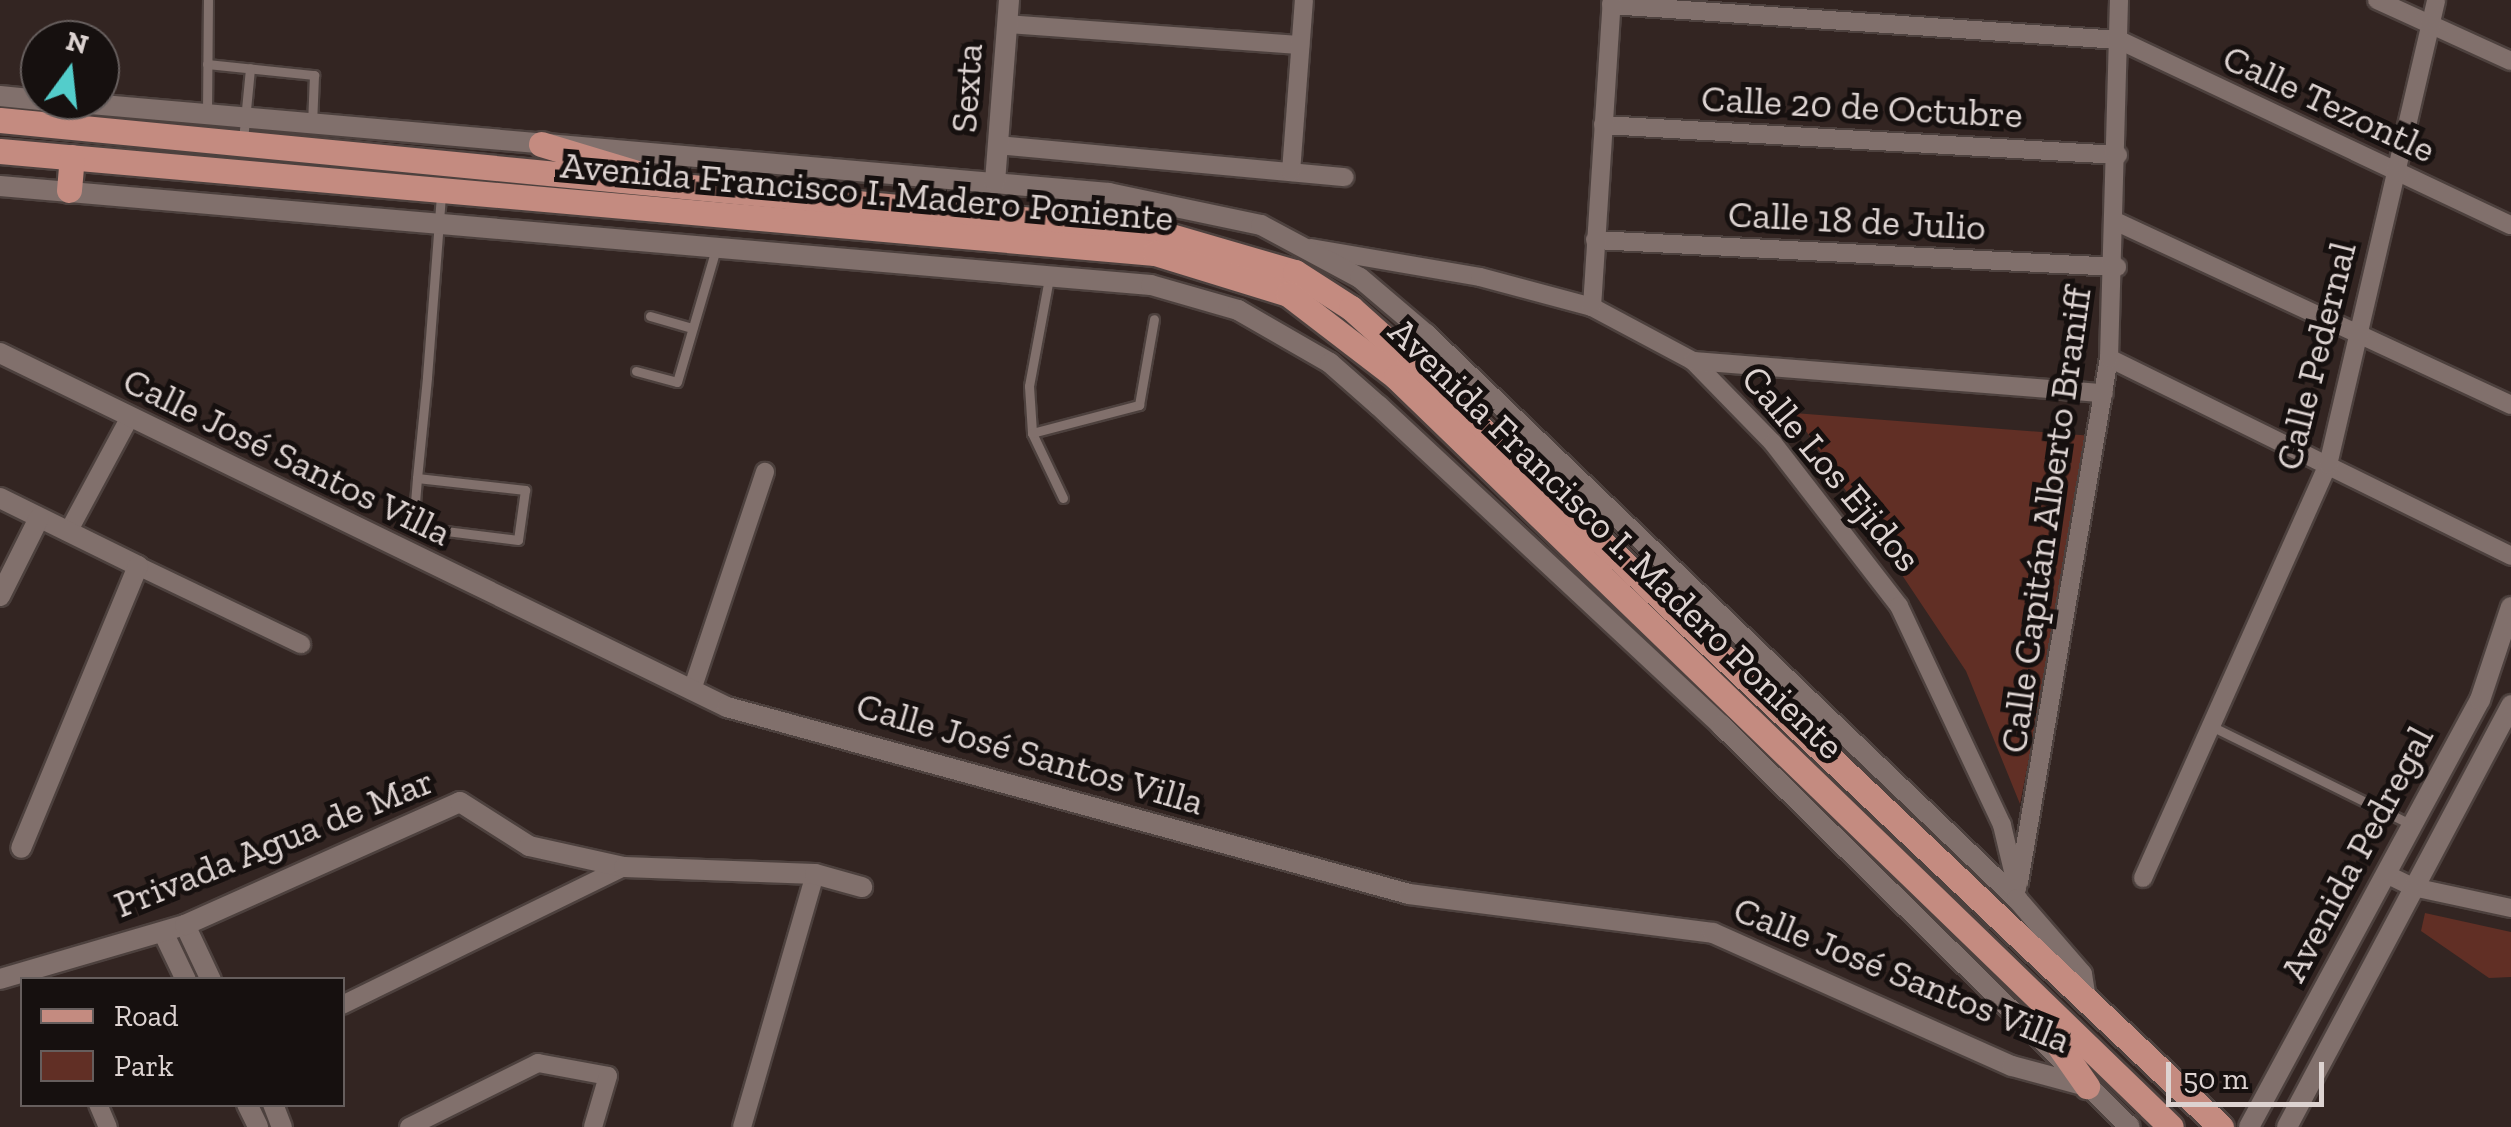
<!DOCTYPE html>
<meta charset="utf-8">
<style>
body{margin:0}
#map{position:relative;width:2511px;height:1127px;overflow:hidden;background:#332522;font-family:"Zilla Slab",serif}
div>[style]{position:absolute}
.green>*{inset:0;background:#612f25}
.roads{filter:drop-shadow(2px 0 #4d413e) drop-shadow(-2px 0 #4d413e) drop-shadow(0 2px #4d413e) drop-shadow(0 -2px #4d413e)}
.service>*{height:9px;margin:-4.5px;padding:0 4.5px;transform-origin:4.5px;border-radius:4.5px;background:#81706c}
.minor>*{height:18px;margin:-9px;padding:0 9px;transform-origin:9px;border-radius:9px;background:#81706c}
.tertiary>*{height:20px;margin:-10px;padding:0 10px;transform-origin:10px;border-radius:10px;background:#81706c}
.primary>*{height:25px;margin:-12.5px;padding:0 12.5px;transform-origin:12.5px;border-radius:12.5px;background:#c48b80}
span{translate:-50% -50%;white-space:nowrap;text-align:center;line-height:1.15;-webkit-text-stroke:10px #16100f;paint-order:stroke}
.street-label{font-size:38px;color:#ddd3d1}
.legend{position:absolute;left:20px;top:977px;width:325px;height:130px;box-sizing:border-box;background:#16100f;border:2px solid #665e5d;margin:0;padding:12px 18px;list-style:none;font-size:30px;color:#ddd3d1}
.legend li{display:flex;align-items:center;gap:20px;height:50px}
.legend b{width:50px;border:2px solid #665e5d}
.north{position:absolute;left:20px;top:20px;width:100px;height:100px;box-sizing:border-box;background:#16100f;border:2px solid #665e5d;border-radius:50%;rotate:15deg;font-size:28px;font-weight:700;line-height:40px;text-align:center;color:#ddd3d1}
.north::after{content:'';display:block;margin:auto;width:35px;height:45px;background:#53cdcb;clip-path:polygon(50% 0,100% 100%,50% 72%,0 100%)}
.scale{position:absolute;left:2166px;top:1062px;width:158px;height:45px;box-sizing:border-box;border:5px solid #ddd3d1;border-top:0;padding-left:12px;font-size:30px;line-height:35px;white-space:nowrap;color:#ddd3d1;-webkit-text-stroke:8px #16100f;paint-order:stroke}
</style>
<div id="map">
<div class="green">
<i style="clip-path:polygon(1794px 413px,2093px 436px,2020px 804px,1966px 671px)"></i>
<i style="clip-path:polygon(2425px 913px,2511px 932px,2511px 977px,2489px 978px,2421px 931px)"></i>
</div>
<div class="roads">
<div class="service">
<i style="left:207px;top:64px;width:108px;rotate:5.9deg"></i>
<i style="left:314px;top:75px;width:49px;rotate:92.3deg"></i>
<i style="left:207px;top:113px;width:113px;rotate:-89.5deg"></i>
<i style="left:243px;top:140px;width:72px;rotate:-84.4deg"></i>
<i style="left:1049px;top:278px;width:110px;rotate:100.5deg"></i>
<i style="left:1029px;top:386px;width:47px;rotate:86.3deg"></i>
<i style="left:1032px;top:433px;width:72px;rotate:64.5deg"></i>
<i style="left:650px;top:316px;width:44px;rotate:15.9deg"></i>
<i style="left:636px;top:371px;width:42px;rotate:15deg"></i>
<i style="left:677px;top:382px;width:139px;rotate:-73.7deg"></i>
<i style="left:1032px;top:433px;width:111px;rotate:-14.7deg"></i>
<i style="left:1139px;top:405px;width:87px;rotate:-80.1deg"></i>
<i style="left:417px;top:478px;width:109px;rotate:6.3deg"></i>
<i style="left:525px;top:490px;width:50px;rotate:98deg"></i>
<i style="left:518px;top:540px;width:106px;rotate:-172.9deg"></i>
<i style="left:413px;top:527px;width:49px;rotate:-85.3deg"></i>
<i style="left:417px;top:478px;width:101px;rotate:-84.3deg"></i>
<i style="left:427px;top:377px;width:185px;rotate:-85.6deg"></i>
<i style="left:2211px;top:726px;width:222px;rotate:26.2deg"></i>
</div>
<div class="minor">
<i style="left:2377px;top:0;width:147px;rotate:24.5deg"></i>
<i style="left:1611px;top:5px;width:509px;rotate:3.94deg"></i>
<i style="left:2119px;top:40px;width:433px;rotate:25.3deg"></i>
<i style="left:1007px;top:24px;width:294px;rotate:4.1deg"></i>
<i style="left:1603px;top:125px;width:516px;rotate:3.33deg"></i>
<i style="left:998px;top:145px;width:348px;rotate:5.3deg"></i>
<i style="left:1291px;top:172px;width:172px;rotate:-85.7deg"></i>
<i style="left:2117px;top:222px;width:434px;rotate:24.9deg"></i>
<i style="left:1595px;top:240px;width:523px;rotate:2.96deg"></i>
<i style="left:1311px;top:248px;width:171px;rotate:9.7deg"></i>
<i style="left:1480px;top:277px;width:116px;rotate:15deg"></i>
<i style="left:1592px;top:307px;width:115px;rotate:28.1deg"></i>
<i style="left:1693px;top:361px;width:115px;rotate:45.7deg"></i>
<i style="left:1773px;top:443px;width:206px;rotate:52.3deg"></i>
<i style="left:1899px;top:606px;width:242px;rotate:64.8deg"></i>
<i style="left:2002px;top:825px;width:65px;rotate:76.6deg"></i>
<i style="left:1592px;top:307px;width:308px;rotate:-86.3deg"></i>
<i style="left:2109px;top:358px;width:448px;rotate:26.2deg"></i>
<i style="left:1693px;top:361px;width:412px;rotate:4.5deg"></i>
<i style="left:68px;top:532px;width:131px;rotate:-61.7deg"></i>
<i style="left:138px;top:566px;width:181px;rotate:25.6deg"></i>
<i style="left:692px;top:690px;width:230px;rotate:-71.5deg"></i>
<i style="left:2386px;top:874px;width:30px;rotate:26deg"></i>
<i style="left:2413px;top:887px;width:100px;rotate:12.1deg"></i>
<i style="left:2143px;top:878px;width:453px;rotate:-65.9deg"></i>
<i style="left:2328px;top:465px;width:477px;rotate:-76.9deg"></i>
<i style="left:2019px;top:882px;width:532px;rotate:-80.25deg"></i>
<i style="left:2109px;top:358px;width:358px;rotate:-88.4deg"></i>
<i style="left:342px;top:1005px;width:314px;rotate:-26.1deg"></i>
<i style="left:98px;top:1104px;width:25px;rotate:67deg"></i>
<i style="left:409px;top:1127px;width:144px;rotate:-26.4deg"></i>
<i style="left:538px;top:1063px;width:71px;rotate:10.5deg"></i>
<i style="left:608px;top:1076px;width:53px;rotate:106.4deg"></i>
<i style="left:742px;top:1127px;width:263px;rotate:-73.9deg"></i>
</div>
<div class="tertiary">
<i style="left:0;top:96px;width:40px;rotate:5.7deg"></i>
<i style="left:45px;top:100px;width:1068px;rotate:5deg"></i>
<i style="left:1109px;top:193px;width:155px;rotate:11.9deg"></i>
<i style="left:1261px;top:225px;width:112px;rotate:28.2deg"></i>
<i style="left:1360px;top:278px;width:87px;rotate:40.3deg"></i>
<i style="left:1426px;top:334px;width:818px;rotate:43.71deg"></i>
<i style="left:2017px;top:899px;width:99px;rotate:49.1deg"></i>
<i style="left:2082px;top:974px;width:30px;rotate:81deg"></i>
<i style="left:995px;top:182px;width:183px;rotate:-85.6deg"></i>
<i style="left:0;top:186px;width:1155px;rotate:4.92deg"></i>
<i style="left:1151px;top:285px;width:91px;rotate:16deg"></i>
<i style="left:1238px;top:310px;width:106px;rotate:29.9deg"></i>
<i style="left:1330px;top:363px;width:65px;rotate:41.3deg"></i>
<i style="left:1379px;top:406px;width:468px;rotate:43deg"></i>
<i style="left:1721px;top:725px;width:573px;rotate:44.51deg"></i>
<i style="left:0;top:353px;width:809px;rotate:25.96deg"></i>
<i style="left:727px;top:707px;width:707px;rotate:15.33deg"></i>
<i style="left:1409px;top:894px;width:306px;rotate:7.3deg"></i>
<i style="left:1713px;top:933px;width:327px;rotate:24deg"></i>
<i style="left:2012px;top:1066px;width:73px;rotate:15deg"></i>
<i style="left:0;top:498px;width:154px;rotate:26.2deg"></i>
<i style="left:138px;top:566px;width:305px;rotate:112.5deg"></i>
<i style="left:0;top:596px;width:87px;rotate:-63.4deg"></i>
<i style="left:185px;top:925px;width:61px;rotate:64.7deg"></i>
<i style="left:163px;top:932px;width:53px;rotate:64.4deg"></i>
<i style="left:0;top:979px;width:193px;rotate:-16.3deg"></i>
<i style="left:185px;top:925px;width:301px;rotate:-24.1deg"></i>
<i style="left:460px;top:802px;width:82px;rotate:32.5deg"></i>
<i style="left:529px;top:846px;width:97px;rotate:12.5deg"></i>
<i style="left:624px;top:867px;width:191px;rotate:2.1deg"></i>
<i style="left:815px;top:874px;width:49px;rotate:15.5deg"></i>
<i style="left:247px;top:1104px;width:25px;rotate:64deg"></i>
<i style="left:273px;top:1104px;width:25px;rotate:69deg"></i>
<i style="left:2249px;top:1127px;width:485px;rotate:-61.6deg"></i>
<i style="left:2480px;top:700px;width:98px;rotate:-71.6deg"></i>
<i style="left:2287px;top:1127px;width:478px;rotate:-62deg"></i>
</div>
<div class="primary">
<i style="left:0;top:120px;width:1162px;rotate:5.53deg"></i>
<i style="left:1157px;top:232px;width:144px;rotate:16.2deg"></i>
<i style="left:1295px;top:272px;width:67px;rotate:32.7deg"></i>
<i style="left:1351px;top:308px;width:78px;rotate:41.9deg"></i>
<i style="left:1409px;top:360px;width:1117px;rotate:43.37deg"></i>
<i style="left:541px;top:144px;width:97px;rotate:16.8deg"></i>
<i style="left:0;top:151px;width:1159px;rotate:5.05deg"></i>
<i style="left:1155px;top:253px;width:139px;rotate:17.1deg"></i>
<i style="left:1288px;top:294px;width:136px;rotate:37.5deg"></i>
<i style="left:1396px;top:377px;width:1078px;rotate:44.06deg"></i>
<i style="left:69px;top:190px;width:33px;rotate:-85deg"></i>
<i style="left:2050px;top:1033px;width:65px;rotate:55.1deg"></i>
</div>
</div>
<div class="street-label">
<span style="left:967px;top:88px;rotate:-86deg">Sexta</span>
<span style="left:2329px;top:104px;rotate:25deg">Calle Tezontle</span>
<span style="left:1862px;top:107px;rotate:3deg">Calle 20 de Octubre</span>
<span style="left:867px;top:192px;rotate:5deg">Avenida Francisco I. Madero Poniente</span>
<span style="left:1857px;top:221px;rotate:3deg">Calle 18 de Julio</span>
<span style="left:2316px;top:356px;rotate:-76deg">Calle Pedernal</span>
<span style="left:287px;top:457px;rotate:26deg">Calle José Santos Villa</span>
<span style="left:1831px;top:469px;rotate:50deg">Calle Los Ejidos</span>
<span style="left:2046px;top:520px;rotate:-82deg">Calle Capitán Alberto Braniff</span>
<span style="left:1616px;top:539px;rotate:44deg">Avenida Francisco I. Madero Poniente</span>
<span style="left:1030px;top:754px;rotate:16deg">Calle José Santos Villa</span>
<span style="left:274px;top:843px;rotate:-22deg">Privada Agua de Mar</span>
<span style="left:2357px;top:854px;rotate:-62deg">Avenida Pedregal</span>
<span style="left:1902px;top:975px;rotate:22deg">Calle José Santos Villa</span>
</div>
<ul class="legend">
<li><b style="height:12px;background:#c48b80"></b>Road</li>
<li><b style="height:28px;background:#612f25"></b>Park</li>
</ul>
<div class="north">N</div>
<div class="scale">50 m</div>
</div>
